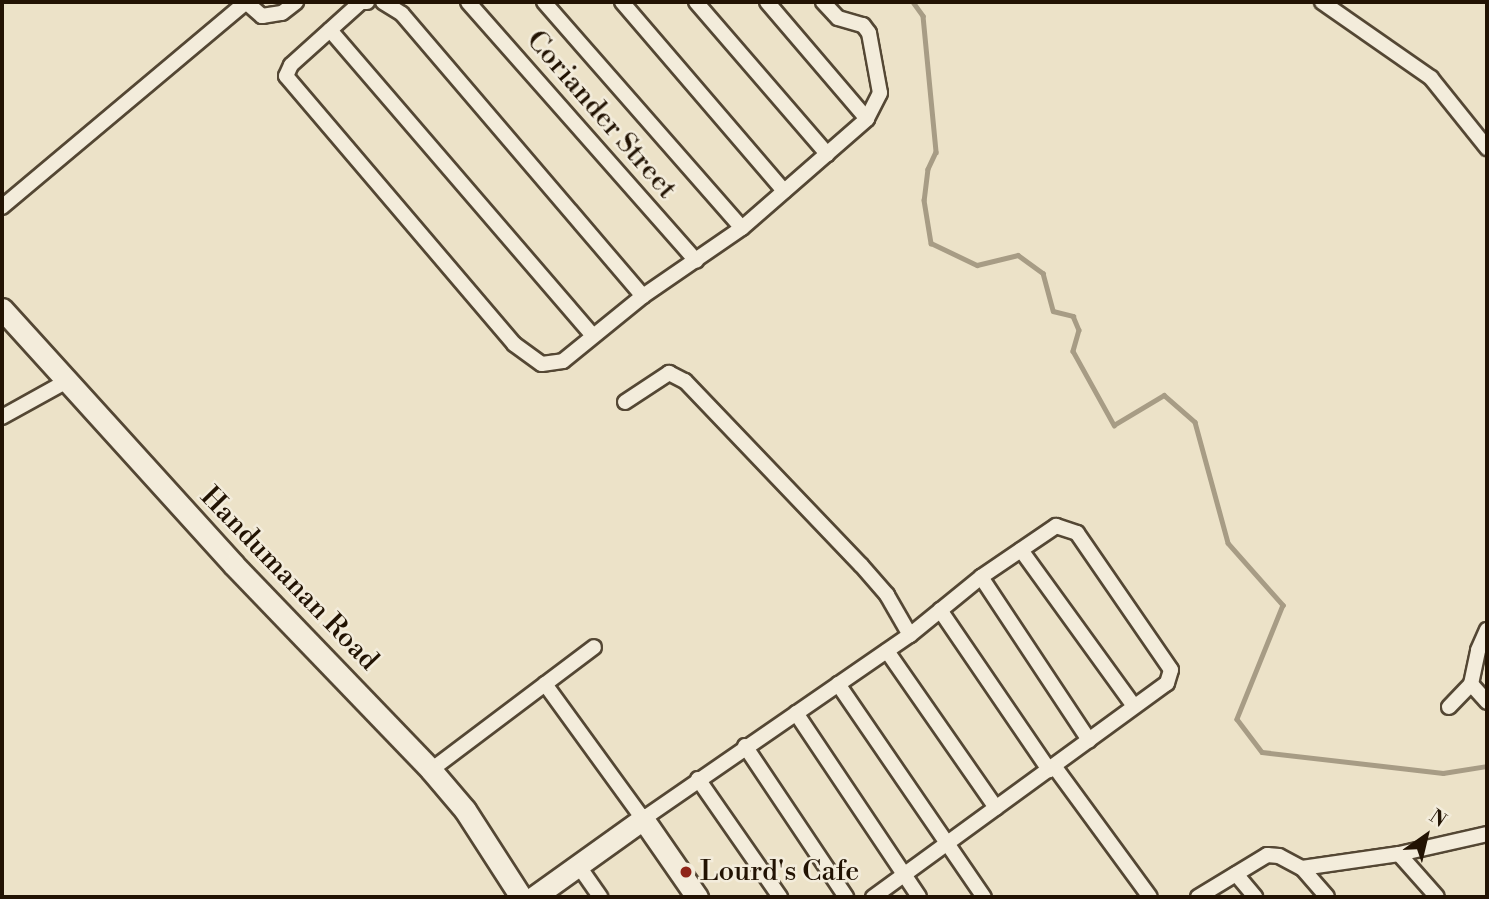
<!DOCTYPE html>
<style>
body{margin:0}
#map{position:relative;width:1489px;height:899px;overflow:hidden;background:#ece2c8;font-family:"Libre Bodoni",serif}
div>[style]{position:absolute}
.stream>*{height:4.5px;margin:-2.25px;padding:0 2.25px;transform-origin:2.25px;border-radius:2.25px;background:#a79c85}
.roads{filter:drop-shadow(2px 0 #544734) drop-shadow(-2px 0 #544734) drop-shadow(0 2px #544734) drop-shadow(0 -2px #544734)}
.street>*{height:14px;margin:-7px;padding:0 7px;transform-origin:7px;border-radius:7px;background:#f3ecdb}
.secondary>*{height:21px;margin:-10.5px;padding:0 10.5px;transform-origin:10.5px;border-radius:10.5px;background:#f3ecdb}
.dots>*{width:19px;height:19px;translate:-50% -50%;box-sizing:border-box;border:4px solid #f3ecdb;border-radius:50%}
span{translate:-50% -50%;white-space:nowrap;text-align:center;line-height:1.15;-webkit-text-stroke:5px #f3ecdb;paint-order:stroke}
.street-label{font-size:28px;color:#221303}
.poi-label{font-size:28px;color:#221303}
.left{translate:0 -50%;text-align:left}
.frame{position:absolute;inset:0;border:4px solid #221303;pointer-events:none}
.north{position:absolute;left:1391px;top:801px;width:70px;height:70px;-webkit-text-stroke:5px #f3ecdb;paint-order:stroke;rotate:34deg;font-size:19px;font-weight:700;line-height:28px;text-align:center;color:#221303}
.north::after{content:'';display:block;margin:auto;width:24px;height:32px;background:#221303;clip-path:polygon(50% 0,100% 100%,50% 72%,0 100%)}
</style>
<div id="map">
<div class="stream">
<i style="left:913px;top:2px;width:17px;rotate:54deg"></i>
<i style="left:923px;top:16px;width:137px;rotate:84.5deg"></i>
<i style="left:936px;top:152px;width:19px;rotate:115deg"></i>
<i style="left:928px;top:169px;width:31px;rotate:97deg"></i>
<i style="left:924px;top:200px;width:44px;rotate:80.8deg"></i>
<i style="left:931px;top:243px;width:51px;rotate:25.6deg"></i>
<i style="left:977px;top:265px;width:42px;rotate:-13.7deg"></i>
<i style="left:1018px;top:255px;width:31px;rotate:36deg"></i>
<i style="left:1043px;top:273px;width:39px;rotate:75deg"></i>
<i style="left:1053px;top:311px;width:21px;rotate:14deg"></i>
<i style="left:1073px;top:316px;width:15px;rotate:67deg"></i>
<i style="left:1079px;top:330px;width:22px;rotate:106deg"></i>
<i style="left:1073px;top:351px;width:85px;rotate:61deg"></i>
<i style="left:1114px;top:425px;width:58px;rotate:-31deg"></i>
<i style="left:1164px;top:395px;width:41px;rotate:41.1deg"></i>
<i style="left:1195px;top:422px;width:125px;rotate:74.7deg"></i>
<i style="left:1228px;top:543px;width:83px;rotate:48.4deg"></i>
<i style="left:1283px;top:605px;width:123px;rotate:112deg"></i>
<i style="left:1237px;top:719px;width:41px;rotate:52.9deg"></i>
<i style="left:1262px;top:752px;width:182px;rotate:6.6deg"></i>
<i style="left:1443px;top:773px;width:45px;rotate:-9deg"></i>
</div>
<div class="roads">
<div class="street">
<i style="left:367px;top:2px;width:6px;rotate:180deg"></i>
<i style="left:361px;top:2px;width:94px;rotate:138deg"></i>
<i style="left:291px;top:65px;width:12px;rotate:114deg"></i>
<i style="left:286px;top:76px;width:352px;rotate:49.6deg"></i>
<i style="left:514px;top:344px;width:34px;rotate:36deg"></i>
<i style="left:542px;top:364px;width:21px;rotate:-8deg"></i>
<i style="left:563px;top:361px;width:103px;rotate:-39.1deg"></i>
<i style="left:643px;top:296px;width:120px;rotate:-34.5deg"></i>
<i style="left:742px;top:228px;width:166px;rotate:-41.1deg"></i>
<i style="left:867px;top:119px;width:154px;rotate:-130.5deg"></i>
<i style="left:383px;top:2px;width:22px;rotate:32deg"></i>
<i style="left:402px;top:14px;width:371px;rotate:49.5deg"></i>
<i style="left:468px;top:2px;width:345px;rotate:48.6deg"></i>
<i style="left:544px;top:2px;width:300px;rotate:48.8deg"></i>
<i style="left:622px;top:2px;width:249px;rotate:49.4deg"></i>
<i style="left:696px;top:2px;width:201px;rotate:49.2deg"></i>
<i style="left:823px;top:2px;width:22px;rotate:47deg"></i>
<i style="left:838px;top:18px;width:26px;rotate:16deg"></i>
<i style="left:863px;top:25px;width:10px;rotate:53deg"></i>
<i style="left:869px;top:33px;width:61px;rotate:79.6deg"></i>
<i style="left:880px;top:93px;width:29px;rotate:117deg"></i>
<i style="left:1322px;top:2px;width:133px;rotate:34.9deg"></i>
<i style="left:1431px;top:78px;width:90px;rotate:51.3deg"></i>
<i style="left:247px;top:3px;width:20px;rotate:41deg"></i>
<i style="left:262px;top:16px;width:20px;rotate:-9deg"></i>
<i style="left:282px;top:13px;width:18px;rotate:-38deg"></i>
<i style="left:330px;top:30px;width:402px;rotate:49.3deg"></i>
<i style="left:2px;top:207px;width:319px;rotate:-40deg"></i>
<i style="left:625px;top:402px;width:53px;rotate:-33.4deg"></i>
<i style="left:669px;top:373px;width:18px;rotate:27deg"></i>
<i style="left:685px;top:381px;width:255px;rotate:46.3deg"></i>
<i style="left:861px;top:565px;width:40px;rotate:49deg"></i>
<i style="left:887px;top:595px;width:46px;rotate:60.1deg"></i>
<i style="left:2px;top:417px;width:74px;rotate:-29deg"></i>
<i style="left:1021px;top:550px;width:193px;rotate:54.1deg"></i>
<i style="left:981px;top:577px;width:196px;rotate:56.5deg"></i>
<i style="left:940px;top:610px;width:194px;rotate:55.7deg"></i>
<i style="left:887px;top:651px;width:191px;rotate:55.2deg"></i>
<i style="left:545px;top:684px;width:167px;rotate:54deg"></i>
<i style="left:643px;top:819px;width:324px;rotate:-34.6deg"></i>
<i style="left:910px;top:635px;width:92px;rotate:-39.2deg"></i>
<i style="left:981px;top:577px;width:91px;rotate:-34.2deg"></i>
<i style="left:1056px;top:526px;width:22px;rotate:18deg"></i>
<i style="left:1077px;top:533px;width:166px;rotate:55.5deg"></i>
<i style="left:1171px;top:670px;width:14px;rotate:107deg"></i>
<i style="left:1167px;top:683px;width:364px;rotate:143.9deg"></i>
<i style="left:838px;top:684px;width:258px;rotate:55.6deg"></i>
<i style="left:1471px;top:684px;width:24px;rotate:48deg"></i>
<i style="left:1449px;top:707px;width:32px;rotate:-46deg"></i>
<i style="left:1471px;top:684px;width:35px;rotate:-78deg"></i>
<i style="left:1478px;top:650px;width:22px;rotate:-66deg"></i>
<i style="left:796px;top:713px;width:221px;rotate:56.2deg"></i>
<i style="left:745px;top:746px;width:182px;rotate:56.2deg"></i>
<i style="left:1054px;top:766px;width:162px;rotate:53.8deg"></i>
<i style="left:431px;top:770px;width:204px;rotate:-37deg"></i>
<i style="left:698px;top:779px;width:144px;rotate:55.2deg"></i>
<i style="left:1399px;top:854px;width:57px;rotate:48.5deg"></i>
<i style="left:578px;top:865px;width:39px;rotate:55deg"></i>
<i style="left:1302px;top:868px;width:98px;rotate:-8.2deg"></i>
<i style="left:1399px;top:854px;width:90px;rotate:-12.8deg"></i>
<i style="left:1236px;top:874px;width:30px;rotate:50deg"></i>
<i style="left:1198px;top:897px;width:81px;rotate:-31.3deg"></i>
<i style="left:1267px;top:855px;width:12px;rotate:5deg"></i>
<i style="left:1279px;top:856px;width:26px;rotate:28deg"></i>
<i style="left:1302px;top:868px;width:38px;rotate:49deg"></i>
</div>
<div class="secondary">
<i style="left:2px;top:309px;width:345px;rotate:47.8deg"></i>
<i style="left:234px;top:565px;width:284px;rotate:46.1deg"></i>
<i style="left:431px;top:770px;width:52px;rotate:49.6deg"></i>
<i style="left:465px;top:810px;width:103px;rotate:57.2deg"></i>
<i style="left:534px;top:897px;width:134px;rotate:-35.6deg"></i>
<i style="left:643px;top:819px;width:95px;rotate:55.3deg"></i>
</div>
</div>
<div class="dots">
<i style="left:686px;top:872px;background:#8f2418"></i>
</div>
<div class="street-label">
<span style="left:601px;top:115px;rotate:49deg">Coriander Street</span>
<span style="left:289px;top:579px;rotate:46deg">Handumanan Road</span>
</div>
<div class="poi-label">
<span class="left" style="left:700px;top:872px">Lourd's Cafe</span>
</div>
<div class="frame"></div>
<div class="north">N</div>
</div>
